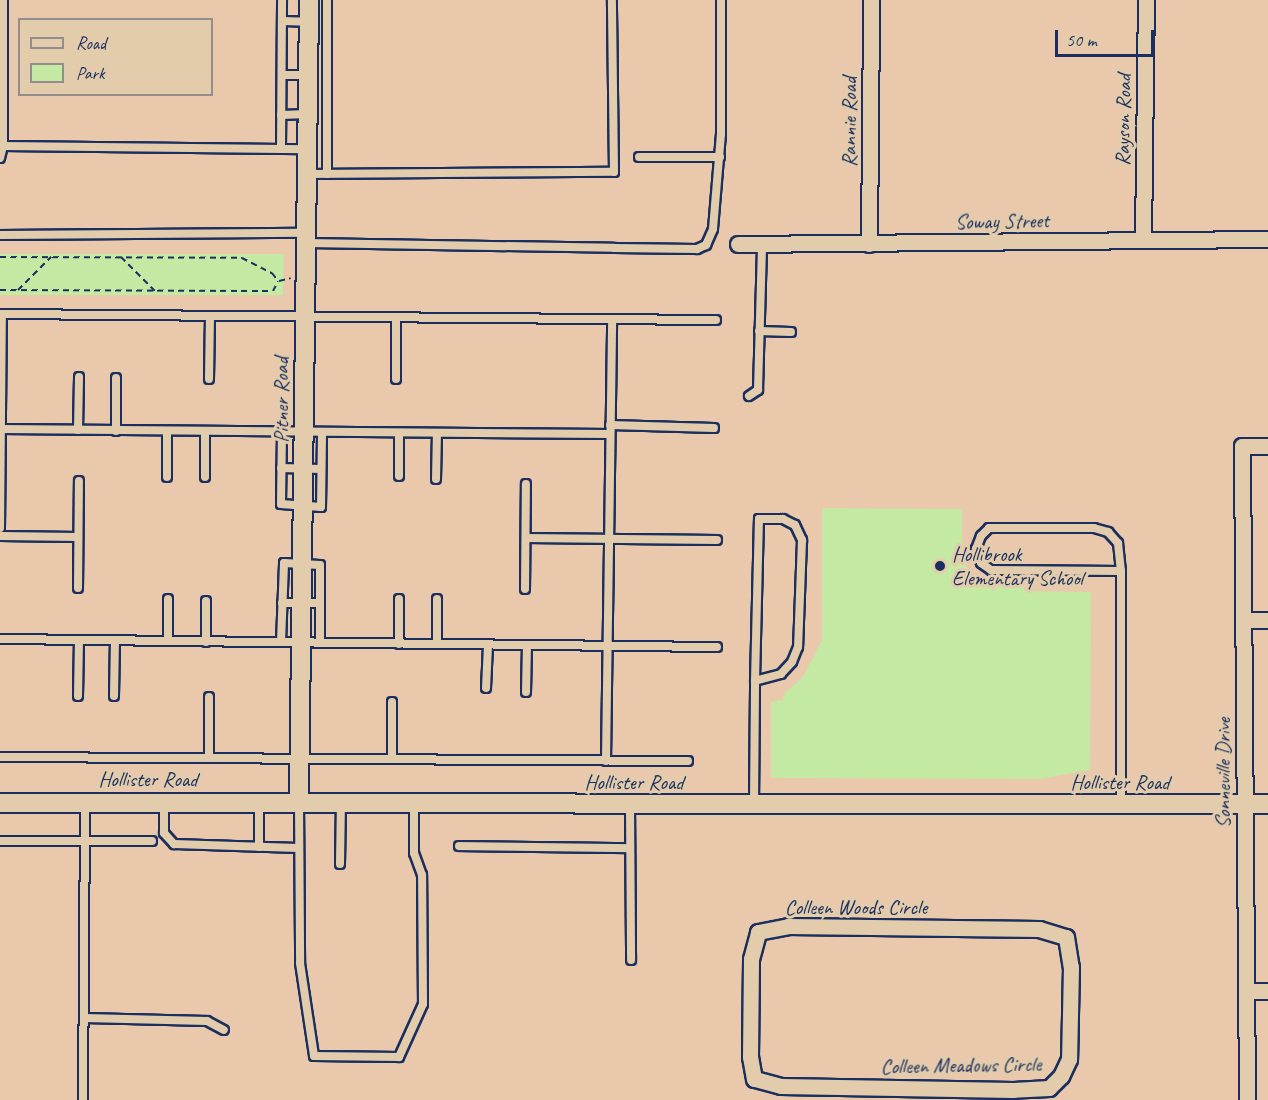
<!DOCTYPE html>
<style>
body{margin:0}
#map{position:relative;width:1268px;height:1100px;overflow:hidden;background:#e9c8ab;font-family:Caveat,sans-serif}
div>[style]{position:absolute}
.green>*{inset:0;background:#c4e9a3}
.path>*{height:2px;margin-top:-1px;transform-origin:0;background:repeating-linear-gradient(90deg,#1b2f5e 0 6px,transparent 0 10.5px)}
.roads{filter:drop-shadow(2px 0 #1b2f5e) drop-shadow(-2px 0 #1b2f5e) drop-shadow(0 2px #1b2f5e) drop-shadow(0 -2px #1b2f5e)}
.service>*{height:8px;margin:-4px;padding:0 4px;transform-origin:4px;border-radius:4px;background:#e3ccac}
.minor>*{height:15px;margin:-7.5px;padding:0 7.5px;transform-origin:7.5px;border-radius:7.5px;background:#e3ccac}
.tertiary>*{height:18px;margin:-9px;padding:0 9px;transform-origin:9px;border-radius:9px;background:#e3ccac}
.dots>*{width:16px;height:16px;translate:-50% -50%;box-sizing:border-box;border:3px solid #e3ccac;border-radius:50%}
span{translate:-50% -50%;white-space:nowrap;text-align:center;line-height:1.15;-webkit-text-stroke:6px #e3ccac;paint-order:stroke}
.street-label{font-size:21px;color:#1b2f5e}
.poi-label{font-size:21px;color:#1b2f5e}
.left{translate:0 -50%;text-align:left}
.legend{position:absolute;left:18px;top:18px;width:195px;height:78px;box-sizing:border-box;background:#e3ccac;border:2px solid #938d8d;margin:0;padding:8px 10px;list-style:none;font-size:18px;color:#1b2f5e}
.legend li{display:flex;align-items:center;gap:12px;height:30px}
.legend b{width:30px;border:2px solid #938d8d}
.scale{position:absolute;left:1055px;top:30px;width:99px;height:27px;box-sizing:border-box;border:3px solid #1b2f5e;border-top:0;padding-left:8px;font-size:18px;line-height:21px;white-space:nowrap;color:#1b2f5e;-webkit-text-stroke:4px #e3ccac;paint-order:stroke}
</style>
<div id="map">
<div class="green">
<i style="clip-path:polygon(0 254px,284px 254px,283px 295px,0 295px)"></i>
<i style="clip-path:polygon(822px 508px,962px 509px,962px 560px,976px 579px,990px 586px,1024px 585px,1024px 591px,1091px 592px,1090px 770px,1039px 779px,771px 778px,771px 702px,782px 700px,786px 692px,803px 677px,822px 640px)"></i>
</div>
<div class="path">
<i style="left:0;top:257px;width:242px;rotate:0.2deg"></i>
<i style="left:242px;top:258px;width:34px;rotate:27deg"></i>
<i style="left:272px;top:273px;width:10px;rotate:53deg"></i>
<i style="left:121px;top:257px;width:48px;rotate:45deg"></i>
<i style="left:279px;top:281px;width:12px;rotate:-14deg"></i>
<i style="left:0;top:290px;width:273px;rotate:0.2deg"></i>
<i style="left:273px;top:291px;width:11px;rotate:-63deg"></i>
<i style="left:18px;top:290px;width:47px;rotate:-45deg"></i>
</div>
<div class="roads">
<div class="service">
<i style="left:3px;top:0;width:146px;rotate:90deg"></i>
<i style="left:3px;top:146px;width:304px;rotate:0.6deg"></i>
<i style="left:282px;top:21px;width:25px;rotate:2deg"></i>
<i style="left:282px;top:75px;width:25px"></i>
<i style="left:281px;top:115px;width:26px;rotate:-2deg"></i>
<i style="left:281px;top:149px;width:149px;rotate:-89.6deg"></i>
<i style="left:639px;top:157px;width:81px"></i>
<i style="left:0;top:158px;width:12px;rotate:-76deg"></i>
<i style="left:308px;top:174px;width:306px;rotate:-0.4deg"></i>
<i style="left:614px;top:172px;width:172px;rotate:-90.7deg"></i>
<i style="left:327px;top:174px;width:174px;rotate:-90deg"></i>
<i style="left:0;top:235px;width:306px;rotate:-0.4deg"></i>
<i style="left:307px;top:243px;width:307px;rotate:0.9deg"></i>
<i style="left:614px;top:248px;width:83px;rotate:0.7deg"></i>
<i style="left:697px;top:249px;width:10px;rotate:-24deg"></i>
<i style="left:706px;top:245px;width:17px;rotate:-66deg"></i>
<i style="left:713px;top:229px;width:95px;rotate:-85.2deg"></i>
<i style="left:721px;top:134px;width:134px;rotate:-90deg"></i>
<i style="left:0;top:314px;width:716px;rotate:0.48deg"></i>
<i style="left:759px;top:331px;width:32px;rotate:2deg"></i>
<i style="left:116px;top:378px;width:53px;rotate:90deg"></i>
<i style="left:209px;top:379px;width:63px;rotate:-89.1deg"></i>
<i style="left:396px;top:379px;width:61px;rotate:-90deg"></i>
<i style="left:749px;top:396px;width:11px;rotate:-34deg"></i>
<i style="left:758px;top:390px;width:145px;rotate:-88.4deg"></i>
<i style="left:610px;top:425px;width:104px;rotate:1.7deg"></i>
<i style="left:0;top:429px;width:610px;rotate:0.47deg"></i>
<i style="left:78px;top:430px;width:53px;rotate:-88.9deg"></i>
<i style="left:167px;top:431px;width:46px;rotate:90deg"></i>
<i style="left:205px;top:431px;width:46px;rotate:90deg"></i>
<i style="left:282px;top:432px;width:72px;rotate:90.8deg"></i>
<i style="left:281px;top:504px;width:40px;rotate:4.3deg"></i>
<i style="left:321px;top:507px;width:75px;rotate:-89.2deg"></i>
<i style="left:281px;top:468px;width:40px;rotate:1.4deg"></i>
<i style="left:399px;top:476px;width:43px;rotate:-90deg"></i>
<i style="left:436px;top:479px;width:46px;rotate:-88.8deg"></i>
<i style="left:759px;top:519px;width:24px"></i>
<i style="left:783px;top:519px;width:13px;rotate:27deg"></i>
<i style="left:795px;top:525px;width:17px;rotate:65deg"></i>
<i style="left:802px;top:540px;width:107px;rotate:92.1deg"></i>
<i style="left:798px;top:647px;width:16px;rotate:112deg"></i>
<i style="left:792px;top:662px;width:16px;rotate:133deg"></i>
<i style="left:781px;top:674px;width:27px;rotate:165deg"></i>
<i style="left:755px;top:681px;width:162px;rotate:-88.6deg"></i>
<i style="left:0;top:528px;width:214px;rotate:-89.5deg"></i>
<i style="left:0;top:536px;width:78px;rotate:0.7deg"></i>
<i style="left:526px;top:538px;width:191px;rotate:0.6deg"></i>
<i style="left:1121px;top:571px;width:130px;rotate:-179.6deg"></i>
<i style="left:991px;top:570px;width:12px;rotate:-145deg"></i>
<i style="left:981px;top:563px;width:15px;rotate:-110deg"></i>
<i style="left:976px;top:549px;width:14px;rotate:-69deg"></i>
<i style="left:981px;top:536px;width:11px;rotate:-45deg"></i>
<i style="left:989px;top:528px;width:105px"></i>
<i style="left:1094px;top:528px;width:15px;rotate:16deg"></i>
<i style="left:1108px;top:532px;width:15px;rotate:48deg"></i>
<i style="left:1118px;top:543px;width:28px;rotate:84deg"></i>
<i style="left:1121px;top:571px;width:233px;rotate:90deg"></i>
<i style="left:78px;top:588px;width:107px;rotate:-89.5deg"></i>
<i style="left:525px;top:589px;width:105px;rotate:-89.5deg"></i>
<i style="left:282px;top:603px;width:38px"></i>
<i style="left:0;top:639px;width:717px;rotate:0.64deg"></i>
<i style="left:168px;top:641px;width:42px;rotate:-90deg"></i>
<i style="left:206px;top:642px;width:41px;rotate:-90deg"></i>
<i style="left:281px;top:642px;width:79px;rotate:-87.8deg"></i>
<i style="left:284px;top:563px;width:36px;rotate:3deg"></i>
<i style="left:320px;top:565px;width:78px;rotate:90deg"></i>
<i style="left:399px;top:644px;width:45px;rotate:-90deg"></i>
<i style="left:437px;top:644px;width:45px;rotate:-90deg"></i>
<i style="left:486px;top:688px;width:43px;rotate:-87.3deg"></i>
<i style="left:526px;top:692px;width:47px;rotate:-88.8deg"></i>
<i style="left:78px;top:696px;width:56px;rotate:-89deg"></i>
<i style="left:114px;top:696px;width:55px;rotate:-89deg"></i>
<i style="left:392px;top:702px;width:57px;rotate:90deg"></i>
<i style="left:0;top:757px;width:688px;rotate:0.33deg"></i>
<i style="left:209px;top:758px;width:61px;rotate:-90deg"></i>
<i style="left:606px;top:761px;width:442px;rotate:-89.2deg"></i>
<i style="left:164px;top:802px;width:31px;rotate:90deg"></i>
<i style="left:164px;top:833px;width:15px;rotate:48deg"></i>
<i style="left:174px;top:844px;width:124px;rotate:1.8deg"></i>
<i style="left:299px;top:802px;width:161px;rotate:89.6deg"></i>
<i style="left:300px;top:963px;width:94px;rotate:81.4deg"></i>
<i style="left:314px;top:1056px;width:85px;rotate:0.7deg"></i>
<i style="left:399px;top:1057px;width:58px;rotate:-65.6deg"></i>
<i style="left:423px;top:1004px;width:129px;rotate:-90.4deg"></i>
<i style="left:422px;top:875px;width:23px;rotate:-110deg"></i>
<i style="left:414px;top:853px;width:49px;rotate:-90deg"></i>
<i style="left:259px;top:803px;width:44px;rotate:90deg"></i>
<i style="left:754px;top:803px;width:122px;rotate:-89.5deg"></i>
<i style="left:630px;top:805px;width:155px;rotate:89.6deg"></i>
<i style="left:0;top:841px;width:152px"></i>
<i style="left:459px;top:846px;width:171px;rotate:0.7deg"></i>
<i style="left:340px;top:864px;width:62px;rotate:-89.1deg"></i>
<i style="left:85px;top:1018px;width:122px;rotate:1.4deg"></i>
<i style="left:207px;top:1021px;width:19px;rotate:28deg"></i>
<i style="left:83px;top:1100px;width:295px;rotate:-89.6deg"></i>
</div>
<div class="minor">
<i style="left:1143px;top:240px;width:240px;rotate:-89.3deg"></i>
<i style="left:738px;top:244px;width:530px;rotate:-0.54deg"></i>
<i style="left:869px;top:244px;width:244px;rotate:-89.5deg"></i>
<i style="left:1243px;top:620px;width:25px"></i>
<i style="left:788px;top:926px;width:251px;rotate:0.7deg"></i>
<i style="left:1039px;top:929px;width:28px;rotate:17deg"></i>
<i style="left:1066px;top:937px;width:30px;rotate:81deg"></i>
<i style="left:1071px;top:967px;width:92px;rotate:91.2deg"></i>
<i style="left:1069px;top:1059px;width:19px;rotate:115deg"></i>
<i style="left:1061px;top:1076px;width:17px;rotate:135deg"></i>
<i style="left:1049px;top:1088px;width:36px;rotate:177deg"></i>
<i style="left:1013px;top:1090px;width:232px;rotate:-179deg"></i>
<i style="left:781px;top:1086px;width:28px;rotate:-165deg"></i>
<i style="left:754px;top:1079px;width:22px;rotate:-100deg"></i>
<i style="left:750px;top:1057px;width:98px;rotate:-89.4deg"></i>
<i style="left:751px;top:959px;width:28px;rotate:-75deg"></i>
<i style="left:758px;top:932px;width:31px;rotate:-11deg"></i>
<i style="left:1247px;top:991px;width:21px"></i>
<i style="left:1247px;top:1100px;width:654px;rotate:-90.44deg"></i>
<i style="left:1242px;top:446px;width:26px"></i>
</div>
<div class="tertiary">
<i style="left:299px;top:801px;width:801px;rotate:-89.28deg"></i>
<i style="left:0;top:803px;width:1268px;rotate:0.05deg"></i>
</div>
</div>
<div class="dots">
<i style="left:940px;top:566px;background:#1b2f5e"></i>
</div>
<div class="street-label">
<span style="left:1123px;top:120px;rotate:-89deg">Rayson Road</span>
<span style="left:849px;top:122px;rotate:-90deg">Rannie Road</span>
<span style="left:1002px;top:221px;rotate:-1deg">Soway Street</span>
<span style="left:281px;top:400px;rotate:-90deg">Pitner Road</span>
<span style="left:1223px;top:773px;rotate:-90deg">Sonneville Drive</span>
<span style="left:148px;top:779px">Hollister Road</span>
<span style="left:634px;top:782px">Hollister Road</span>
<span style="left:1120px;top:782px">Hollister Road</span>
<span style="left:856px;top:907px">Colleen Woods Circle</span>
<span style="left:961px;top:1065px;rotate:-1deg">Colleen Meadows Circle</span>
</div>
<div class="poi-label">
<span class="left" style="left:952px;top:566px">Hollibrook<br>Elementary School</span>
</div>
<ul class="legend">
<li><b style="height:8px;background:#e3ccac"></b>Road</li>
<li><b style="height:16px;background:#c4e9a3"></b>Park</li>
</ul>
<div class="scale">50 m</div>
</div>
